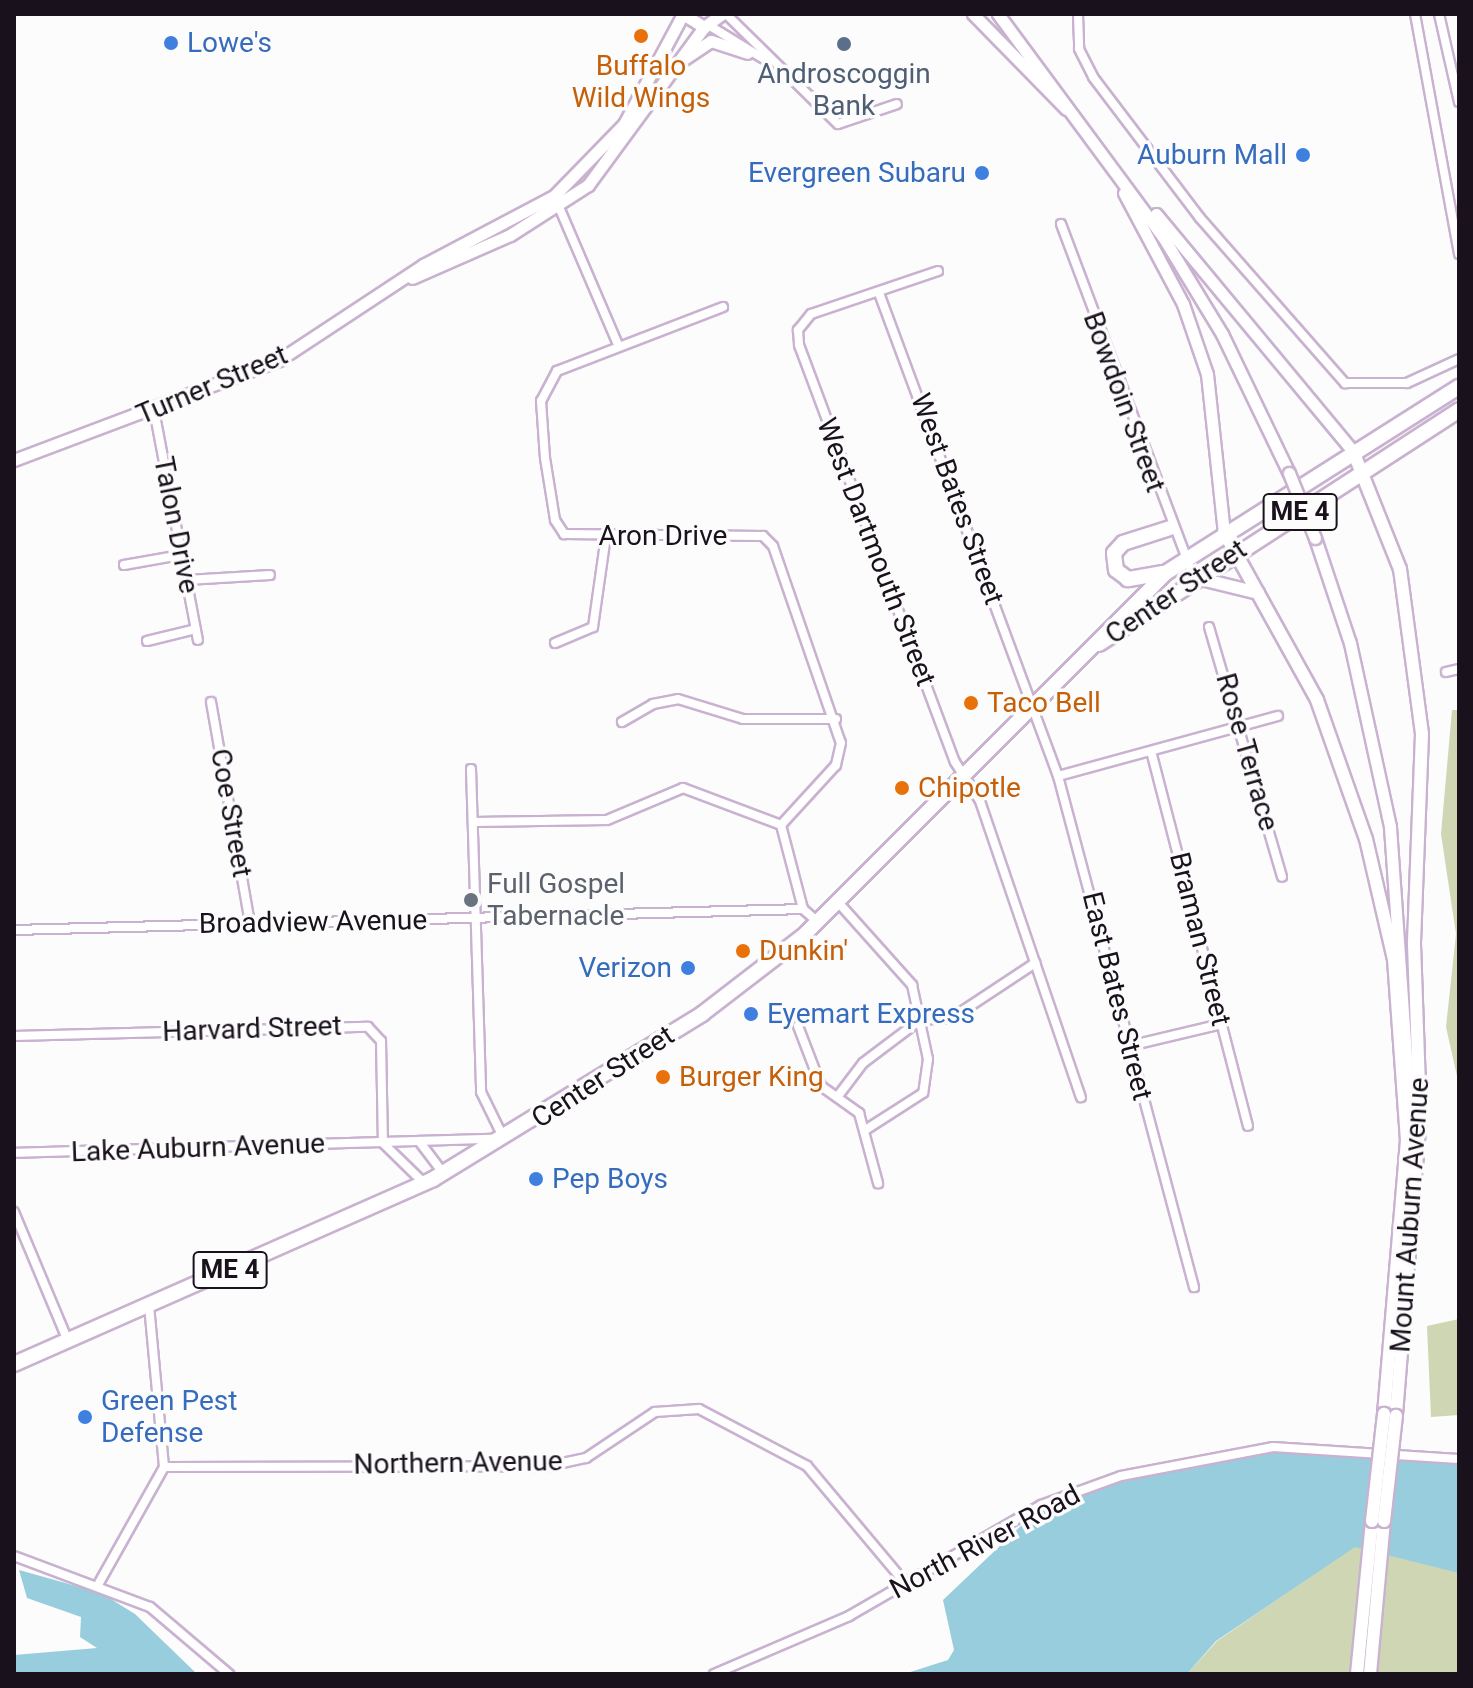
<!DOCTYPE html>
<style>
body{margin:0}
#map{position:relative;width:1473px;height:1688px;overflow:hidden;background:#fcfcfc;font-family:Roboto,sans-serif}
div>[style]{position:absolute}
.green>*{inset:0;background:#ced6b3}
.water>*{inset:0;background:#98cddd}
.roads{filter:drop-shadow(2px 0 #c9b2d0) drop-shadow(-2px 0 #c9b2d0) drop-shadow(0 2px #c9b2d0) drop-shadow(0 -2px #c9b2d0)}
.minor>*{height:8px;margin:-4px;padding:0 4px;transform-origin:4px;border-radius:4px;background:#fff}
.secondary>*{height:11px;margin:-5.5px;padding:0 5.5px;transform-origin:5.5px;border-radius:5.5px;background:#fff}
.primary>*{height:12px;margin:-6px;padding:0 6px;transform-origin:6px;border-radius:6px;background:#fff}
.trunk>*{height:14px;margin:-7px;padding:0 7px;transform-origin:7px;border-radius:7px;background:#fff}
.bridges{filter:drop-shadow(2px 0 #c9b2d0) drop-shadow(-2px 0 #c9b2d0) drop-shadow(0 2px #c9b2d0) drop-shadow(0 -2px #c9b2d0)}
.secondary-bridge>*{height:11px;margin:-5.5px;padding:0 5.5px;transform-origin:5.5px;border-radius:5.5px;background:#fff}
.primary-bridge>*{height:12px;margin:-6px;padding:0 6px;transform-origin:6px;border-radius:6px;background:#fff}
.dots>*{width:22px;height:22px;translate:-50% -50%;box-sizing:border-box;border:4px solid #fcfcfc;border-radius:50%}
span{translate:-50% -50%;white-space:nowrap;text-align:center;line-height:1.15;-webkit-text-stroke:7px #fcfcfc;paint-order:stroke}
.shield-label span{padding:2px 6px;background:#fcfcfc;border:2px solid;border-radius:6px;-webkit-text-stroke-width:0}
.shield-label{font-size:26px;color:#19111c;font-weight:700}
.shop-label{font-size:28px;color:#366cbe}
.left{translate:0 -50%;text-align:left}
.right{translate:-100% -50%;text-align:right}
.food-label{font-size:28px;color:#c56008}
.service-label{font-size:28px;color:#4e5e75}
.street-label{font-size:28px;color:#19111c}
.worship-label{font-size:28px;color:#5b616d}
.frame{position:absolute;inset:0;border:16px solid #19111c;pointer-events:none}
</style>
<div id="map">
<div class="green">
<i style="clip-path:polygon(1452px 710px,1459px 710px,1459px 1085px,1446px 1027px,1456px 934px,1441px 834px)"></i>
<i style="clip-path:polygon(1459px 1319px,1459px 1415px,1431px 1417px,1427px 1326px)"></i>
<i style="clip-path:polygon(1355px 1546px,1459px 1572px,1459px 1674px,1187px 1674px,1217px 1641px)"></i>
</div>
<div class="water">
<i style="clip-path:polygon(1278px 1452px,1459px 1463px,1459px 1573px,1355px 1547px,1216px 1641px,1187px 1674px,904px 1674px,948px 1660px,954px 1650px,943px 1600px,1045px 1503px,1145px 1471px)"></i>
<i style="clip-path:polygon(19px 1570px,101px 1593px,135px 1614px,197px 1674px,14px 1674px,14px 1655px,97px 1648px,80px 1637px,81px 1617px,27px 1598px)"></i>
</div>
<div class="roads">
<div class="minor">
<i style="left:726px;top:14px;width:157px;rotate:44.5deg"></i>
<i style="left:838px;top:124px;width:62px;rotate:-18.7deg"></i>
<i style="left:1078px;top:14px;width:35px;rotate:88deg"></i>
<i style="left:1079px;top:49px;width:31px;rotate:63deg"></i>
<i style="left:1093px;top:77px;width:177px;rotate:52.8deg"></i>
<i style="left:1200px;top:218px;width:220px;rotate:48.7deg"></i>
<i style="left:1345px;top:383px;width:62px"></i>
<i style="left:1407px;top:383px;width:57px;rotate:-24.8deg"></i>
<i style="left:1415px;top:14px;width:244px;rotate:79.6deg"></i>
<i style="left:1439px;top:14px;width:90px;rotate:77.2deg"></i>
<i style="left:710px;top:26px;width:63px;rotate:31.4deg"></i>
<i style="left:556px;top:200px;width:155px;rotate:66.8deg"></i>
<i style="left:1061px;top:224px;width:378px;rotate:69.4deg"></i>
<i style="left:938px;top:271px;width:134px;rotate:161.3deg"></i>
<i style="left:811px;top:314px;width:21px;rotate:129deg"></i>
<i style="left:798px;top:330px;width:15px;rotate:86deg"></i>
<i style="left:799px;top:345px;width:445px;rotate:69.5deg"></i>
<i style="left:955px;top:762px;width:46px;rotate:57.3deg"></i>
<i style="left:980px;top:801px;width:313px;rotate:71.2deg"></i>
<i style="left:879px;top:293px;width:515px;rotate:69.67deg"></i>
<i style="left:1058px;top:776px;width:529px;rotate:75.1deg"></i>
<i style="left:723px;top:307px;width:178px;rotate:158.9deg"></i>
<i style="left:557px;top:371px;width:34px;rotate:118deg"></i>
<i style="left:541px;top:401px;width:57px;rotate:86deg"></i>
<i style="left:545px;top:458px;width:63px;rotate:80.8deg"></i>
<i style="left:555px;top:520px;width:17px;rotate:57deg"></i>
<i style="left:564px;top:534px;width:199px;rotate:0.6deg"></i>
<i style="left:763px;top:536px;width:14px;rotate:45deg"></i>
<i style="left:773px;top:546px;width:208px;rotate:71deg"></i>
<i style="left:841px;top:743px;width:23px;rotate:103deg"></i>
<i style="left:836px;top:765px;width:81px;rotate:132.5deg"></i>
<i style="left:154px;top:410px;width:234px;rotate:79.2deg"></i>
<i style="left:124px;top:565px;width:58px;rotate:-10deg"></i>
<i style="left:187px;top:580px;width:83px;rotate:-3.4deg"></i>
<i style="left:1209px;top:627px;width:260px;rotate:73.7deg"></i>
<i style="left:147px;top:641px;width:50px;rotate:-13.8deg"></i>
<i style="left:555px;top:643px;width:41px;rotate:-22.8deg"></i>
<i style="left:593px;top:627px;width:92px;rotate:-81.9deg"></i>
<i style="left:1446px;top:672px;width:13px;rotate:-13deg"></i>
<i style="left:211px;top:702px;width:225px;rotate:80deg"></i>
<i style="left:622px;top:722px;width:36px;rotate:-30deg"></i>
<i style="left:653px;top:704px;width:25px;rotate:-11deg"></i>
<i style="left:678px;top:699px;width:68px;rotate:17.1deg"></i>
<i style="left:743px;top:719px;width:93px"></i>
<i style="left:1151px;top:751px;width:387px;rotate:75.5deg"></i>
<i style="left:471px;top:769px;width:323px;rotate:88.2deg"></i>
<i style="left:481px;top:1092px;width:52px;rotate:63.9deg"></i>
<i style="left:1058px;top:776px;width:228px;rotate:-15.3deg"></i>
<i style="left:474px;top:822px;width:133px;rotate:-0.9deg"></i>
<i style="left:607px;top:820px;width:82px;rotate:-22.8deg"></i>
<i style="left:683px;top:788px;width:105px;rotate:20.7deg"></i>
<i style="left:781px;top:825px;width:87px;rotate:75.3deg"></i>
<i style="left:803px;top:909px;width:18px;rotate:41deg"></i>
<i style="left:837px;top:901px;width:113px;rotate:48.2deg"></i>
<i style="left:912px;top:985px;width:76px;rotate:77.8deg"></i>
<i style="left:928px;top:1059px;width:34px;rotate:98deg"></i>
<i style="left:923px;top:1093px;width:67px;rotate:147.3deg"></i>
<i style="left:14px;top:930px;width:789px;rotate:-1.52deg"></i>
<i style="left:798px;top:1026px;width:64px;rotate:69deg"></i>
<i style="left:821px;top:1086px;width:47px;rotate:35.4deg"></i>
<i style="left:859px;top:1113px;width:73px;rotate:74.8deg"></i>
<i style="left:14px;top:1036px;width:354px;rotate:-1.5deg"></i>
<i style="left:368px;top:1027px;width:19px;rotate:47deg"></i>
<i style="left:381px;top:1041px;width:102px;rotate:88.9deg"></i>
<i style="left:1129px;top:1046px;width:95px;rotate:-13.4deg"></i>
<i style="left:838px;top:1096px;width:41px;rotate:-52.9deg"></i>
<i style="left:863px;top:1063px;width:71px;rotate:-37deg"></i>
<i style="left:920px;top:1020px;width:32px;rotate:-4deg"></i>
<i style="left:952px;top:1018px;width:100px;rotate:-33.5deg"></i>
<i style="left:419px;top:1141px;width:40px;rotate:53deg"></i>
<i style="left:383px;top:1143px;width:57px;rotate:44.3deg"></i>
<i style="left:14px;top:1153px;width:483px;rotate:-1.7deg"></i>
<i style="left:14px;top:1212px;width:140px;rotate:67.3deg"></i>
<i style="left:164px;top:1467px;width:384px;rotate:-0.1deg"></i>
<i style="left:548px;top:1466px;width:39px;rotate:-12deg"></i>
<i style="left:586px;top:1458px;width:83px;rotate:-33.7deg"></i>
<i style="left:655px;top:1412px;width:44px;rotate:-3.9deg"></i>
<i style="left:699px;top:1409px;width:122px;rotate:27.8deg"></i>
<i style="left:807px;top:1466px;width:155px;rotate:50deg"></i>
<i style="left:14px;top:1556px;width:145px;rotate:20.6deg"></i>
<i style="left:150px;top:1607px;width:104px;rotate:40.3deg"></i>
<i style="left:99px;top:1583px;width:133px;rotate:-60.7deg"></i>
<i style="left:164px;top:1467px;width:162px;rotate:-95.3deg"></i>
<i style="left:714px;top:1674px;width:147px;rotate:-23.2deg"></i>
<i style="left:849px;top:1616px;width:222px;rotate:-30deg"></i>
<i style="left:1041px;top:1505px;width:85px;rotate:-19.9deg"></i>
<i style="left:1121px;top:1476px;width:155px;rotate:-10.8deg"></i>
<i style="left:1273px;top:1447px;width:186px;rotate:3.7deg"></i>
</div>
<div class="secondary">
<i style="left:683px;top:14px;width:25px;rotate:32deg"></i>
<i style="left:704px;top:27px;width:22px;rotate:-36deg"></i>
<i style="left:973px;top:14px;width:133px;rotate:45.6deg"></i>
<i style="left:998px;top:14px;width:277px;rotate:53.5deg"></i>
<i style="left:1163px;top:237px;width:114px;rotate:58.7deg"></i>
<i style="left:1222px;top:334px;width:154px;rotate:64.3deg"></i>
<i style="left:684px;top:59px;width:32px;rotate:-34deg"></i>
<i style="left:711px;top:41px;width:38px;rotate:18deg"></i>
<i style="left:1124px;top:193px;width:126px;rotate:62deg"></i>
<i style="left:1183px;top:304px;width:74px;rotate:71.1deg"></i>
<i style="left:1207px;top:374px;width:159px;rotate:83.9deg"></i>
<i style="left:1156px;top:214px;width:308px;rotate:50.3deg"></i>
<i style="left:412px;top:278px;width:107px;rotate:-23.7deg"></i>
<i style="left:510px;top:235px;width:93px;rotate:-32.7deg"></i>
<i style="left:588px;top:185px;width:196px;rotate:-53.7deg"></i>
<i style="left:14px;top:460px;width:283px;rotate:-20.7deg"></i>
<i style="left:279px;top:360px;width:173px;rotate:-33.4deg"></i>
<i style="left:423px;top:265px;width:148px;rotate:-27.8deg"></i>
<i style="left:554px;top:196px;width:100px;rotate:-45.8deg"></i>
<i style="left:624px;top:124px;width:125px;rotate:-61.8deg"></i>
<i style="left:1315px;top:538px;width:111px;rotate:71.6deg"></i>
<i style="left:1350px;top:643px;width:188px;rotate:77.7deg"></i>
<i style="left:1390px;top:827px;width:260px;rotate:86deg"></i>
</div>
<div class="primary">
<i style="left:1353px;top:451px;width:127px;rotate:68.3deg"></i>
<i style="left:1400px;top:569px;width:166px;rotate:82.4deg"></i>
<i style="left:1422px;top:734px;width:210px;rotate:92.2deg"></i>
<i style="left:1414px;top:944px;width:172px;rotate:88deg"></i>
<i style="left:1420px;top:1116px;width:301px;rotate:94.6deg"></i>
<i style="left:1224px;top:532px;width:192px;rotate:61deg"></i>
<i style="left:1317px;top:700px;width:147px;rotate:70.6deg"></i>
<i style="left:1366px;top:839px;width:123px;rotate:76.9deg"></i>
<i style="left:1394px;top:959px;width:181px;rotate:85.9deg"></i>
<i style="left:1407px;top:1140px;width:275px;rotate:94.8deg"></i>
<i style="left:1197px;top:578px;width:63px;rotate:13.8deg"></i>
<i style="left:1357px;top:1674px;width:154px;rotate:-84.4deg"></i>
<i style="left:1370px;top:1674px;width:154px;rotate:-84.8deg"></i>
</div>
<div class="trunk">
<i style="left:1163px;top:573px;width:36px;rotate:170deg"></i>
<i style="left:1128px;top:579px;width:15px;rotate:-143deg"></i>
<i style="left:1116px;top:570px;width:17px;rotate:-97deg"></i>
<i style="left:1114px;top:553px;width:13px;rotate:-48deg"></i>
<i style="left:1123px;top:543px;width:49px;rotate:-17.7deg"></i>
<i style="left:1099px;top:644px;width:429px;rotate:-33deg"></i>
<i style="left:14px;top:1364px;width:458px;rotate:-23.8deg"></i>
<i style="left:433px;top:1179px;width:316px;rotate:-31.5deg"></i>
<i style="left:702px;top:1014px;width:126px;rotate:-37.6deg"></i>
<i style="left:802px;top:937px;width:516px;rotate:-45deg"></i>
<i style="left:1167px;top:572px;width:346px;rotate:-32.4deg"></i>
</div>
</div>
<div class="bridges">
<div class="secondary-bridge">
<i style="left:1289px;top:473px;width:70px;rotate:68.2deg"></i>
</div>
<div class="primary-bridge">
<i style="left:1372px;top:1521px;width:108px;rotate:-83.6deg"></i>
<i style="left:1384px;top:1521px;width:106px;rotate:-83.5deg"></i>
</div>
</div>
<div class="dots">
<i style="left:641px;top:36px;background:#e8710a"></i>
<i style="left:171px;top:43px;background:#3f7fe0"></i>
<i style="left:844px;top:44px;background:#5c6f8a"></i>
<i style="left:1303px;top:155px;background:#3f7fe0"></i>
<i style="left:982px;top:173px;background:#3f7fe0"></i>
<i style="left:971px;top:703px;background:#e8710a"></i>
<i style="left:902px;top:788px;background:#e8710a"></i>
<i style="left:471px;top:900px;background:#6b7280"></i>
<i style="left:743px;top:951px;background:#e8710a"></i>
<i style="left:688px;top:968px;background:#3f7fe0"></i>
<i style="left:751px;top:1014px;background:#3f7fe0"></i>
<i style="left:663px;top:1077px;background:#e8710a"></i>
<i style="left:536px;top:1179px;background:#3f7fe0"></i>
<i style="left:85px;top:1417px;background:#3f7fe0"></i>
</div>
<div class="shield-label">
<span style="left:1300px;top:512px">ME 4</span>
<span style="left:230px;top:1270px">ME 4</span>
</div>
<div class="shop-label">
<span class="left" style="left:187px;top:43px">Lowe's</span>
<span class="right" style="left:1287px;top:155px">Auburn Mall</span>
<span class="right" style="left:966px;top:173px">Evergreen Subaru</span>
<span class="right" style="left:672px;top:968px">Verizon</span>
<span class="left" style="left:767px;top:1014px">Eyemart Express</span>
<span class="left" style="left:552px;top:1179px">Pep Boys</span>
<span class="left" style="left:101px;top:1417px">Green Pest<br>Defense</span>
</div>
<div class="food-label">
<span style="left:641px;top:82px">Buffalo<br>Wild Wings</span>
<span class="left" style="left:987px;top:703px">Taco Bell</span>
<span class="left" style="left:918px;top:788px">Chipotle</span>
<span class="left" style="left:759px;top:951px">Dunkin'</span>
<span class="left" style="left:679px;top:1077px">Burger King</span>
</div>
<div class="service-label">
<span style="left:844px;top:90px">Androscoggin<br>Bank</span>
</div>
<div class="street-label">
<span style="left:212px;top:385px;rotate:-23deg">Turner Street</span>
<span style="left:1124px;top:402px;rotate:70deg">Bowdoin Street</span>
<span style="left:957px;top:499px;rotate:70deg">West Bates Street</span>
<span style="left:176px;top:525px;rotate:79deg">Talon Drive</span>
<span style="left:663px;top:536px">Aron Drive</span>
<span style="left:876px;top:552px;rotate:69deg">West Dartmouth Street</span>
<span style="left:1176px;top:592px;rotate:-34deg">Center Street</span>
<span style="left:1247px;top:752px;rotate:74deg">Rose Terrace</span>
<span style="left:231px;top:813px;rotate:80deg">Coe Street</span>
<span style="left:313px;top:922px;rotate:-1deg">Broadview Avenue</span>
<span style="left:1200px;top:939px;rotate:76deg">Braman Street</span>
<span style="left:1117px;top:996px;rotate:76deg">East Bates Street</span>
<span style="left:252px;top:1029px;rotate:-2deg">Harvard Street</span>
<span style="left:603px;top:1077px;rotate:-33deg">Center Street</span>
<span style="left:198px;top:1148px;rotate:-2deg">Lake Auburn Avenue</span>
<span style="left:1410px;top:1215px;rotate:-86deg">Mount Auburn Avenue</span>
<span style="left:458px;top:1463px;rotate:-1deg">Northern Avenue</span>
<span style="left:985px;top:1542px;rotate:-28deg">North River Road</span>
</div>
<div class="worship-label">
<span class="left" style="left:487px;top:900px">Full Gospel<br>Tabernacle</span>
</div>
<div class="frame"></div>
</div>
